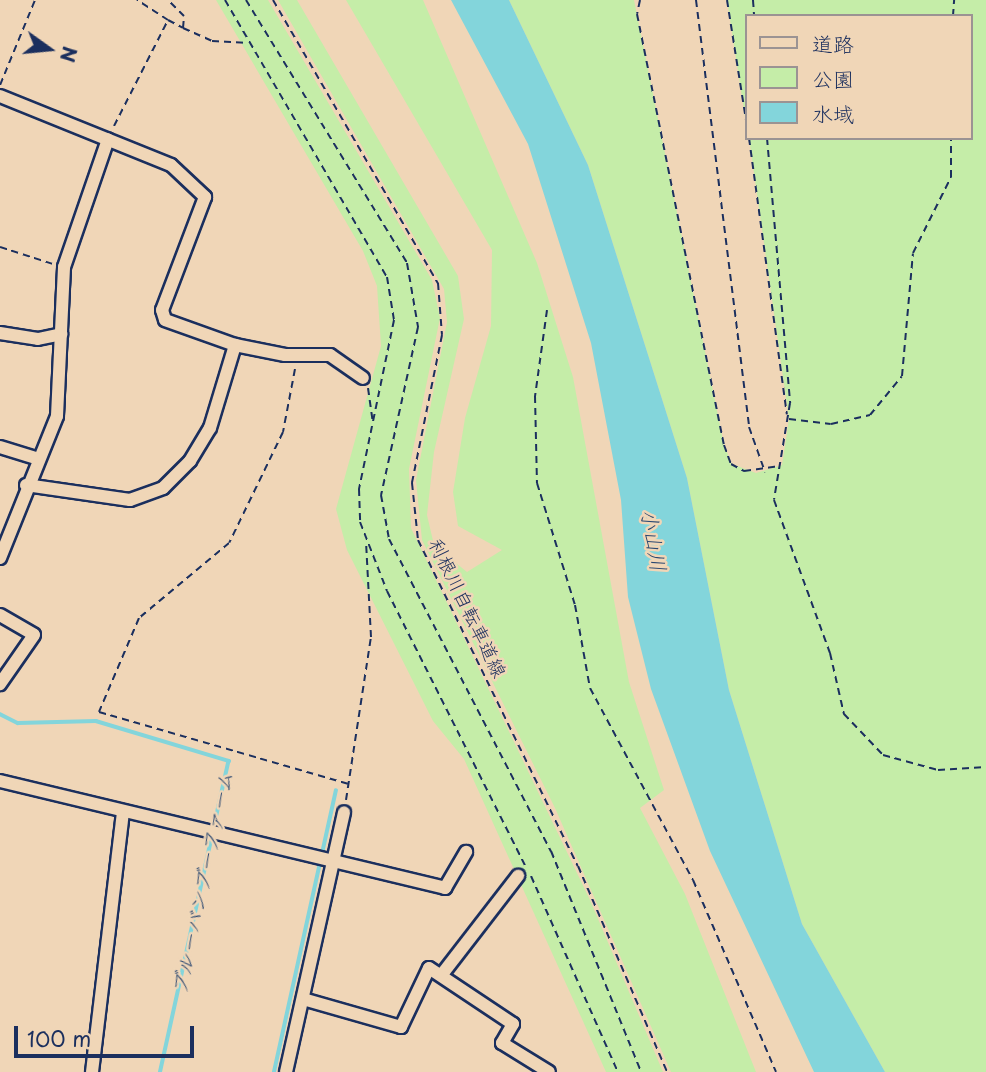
<!DOCTYPE html>
<meta charset="utf-8">
<style>
body{margin:0}
#map{position:relative;width:986px;height:1072px;overflow:hidden;background:#f0d6b7;font-family:"Playpen Sans","Klee One",sans-serif}
div>[style]{position:absolute}
.green>*{inset:0;background:#c5eda8}
.water>*{inset:0;background:#83d5db}
.stream>*{height:3.5px;margin:-1.75px;padding:0 1.75px;transform-origin:1.75px;border-radius:1.75px;background:#83d5db}
.path>*{height:2px;margin-top:-1px;transform-origin:0;background:repeating-linear-gradient(90deg,#1b2f5e 0 7px,transparent 0 12px)}
.roads{filter:drop-shadow(2px 0 #1b2f5e) drop-shadow(-2px 0 #1b2f5e) drop-shadow(0 2px #1b2f5e) drop-shadow(0 -2px #1b2f5e)}
.minor>*{height:12px;margin:-6px;padding:0 6px;transform-origin:6px;border-radius:6px;background:#f0d6b7}
span{translate:-50% -50%;white-space:nowrap;text-align:center;line-height:1.15;-webkit-text-stroke:5px #f0d6b7;paint-order:stroke}
.street-label{font-size:19px;color:#1b2f5e}
.water-label{font-size:21px;color:#2b4871;font-style:italic}
.legend{position:absolute;left:745px;top:14px;width:228px;height:126px;box-sizing:border-box;background:#f0d6b7;border:2px solid #9b9393;margin:0;padding:9px 12px;list-style:none;font-size:21px;color:#1b2f5e}
.legend li{display:flex;align-items:center;gap:14px;height:35px}
.legend b{width:35px;border:2px solid #9b9393}
.north{position:absolute;left:14px;top:14px;width:70px;height:70px;-webkit-text-stroke:5px #f0d6b7;paint-order:stroke;rotate:105deg;font-size:19px;font-weight:700;line-height:28px;text-align:center;color:#1b2f5e}
.north::after{content:'';display:block;margin:auto;width:24px;height:32px;background:#1b2f5e;clip-path:polygon(50% 0,100% 100%,50% 72%,0 100%)}
.scale{position:absolute;left:14px;top:1026px;width:180px;height:32px;box-sizing:border-box;border:4px solid #1b2f5e;border-top:0;padding-left:9px;font-size:21px;line-height:24px;white-space:nowrap;color:#1b2f5e;-webkit-text-stroke:5px #f0d6b7;paint-order:stroke}
</style>
<div id="map">
<div class="green">
<i style="clip-path:polygon(216px 0,268px 0,432px 280px,440px 318px,409px 469px,411px 528px,590px 900px,663px 1072px,606px 1072px,464px 759px,433px 721px,347px 550px,336px 509px,381px 346px,377px 286px,363px 251px)"></i>
<i style="clip-path:polygon(278px 0,297px 0,458px 276px,464px 319px,434px 452px,427px 515px,434px 545px,467px 572px,502px 550px,458px 526px,453px 492px,465px 418px,491px 326px,492px 250px,346px 0,423px 0,537px 263px,573px 377px,629px 682px,664px 790px,640px 808px,685px 894px,756px 1072px,671px 1072px,555px 808px,422px 540px,416px 480px,447px 322px,444px 289px)"></i>
<i style="clip-path:polygon(509px 0,634px 0,724px 445px,732px 464px,756px 473px,782px 465px,789px 419px,749px 138px,970px 138px,970px 16px,746px 16px,746px 123px,727px 0,986px 0,986px 1072px,885px 1072px,802px 924px,729px 690px,687px 478px,588px 165px)"></i>
</div>
<div class="water">
<i style="clip-path:polygon(451px 0,509px 0,588px 165px,687px 478px,729px 690px,802px 924px,885px 1072px,814px 1072px,710px 851px,651px 689px,628px 597px,621px 500px,591px 343px,528px 144px)"></i>
</div>
<div class="stream">
<i style="left:0;top:714px;width:20px;rotate:27deg"></i>
<i style="left:18px;top:723px;width:78px;rotate:-1.5deg"></i>
<i style="left:96px;top:721px;width:139px;rotate:16.7deg"></i>
<i style="left:229px;top:761px;width:69px;rotate:102.6deg"></i>
<i style="left:160px;top:1072px;width:242px;rotate:-77.6deg"></i>
<i style="left:274px;top:1072px;width:288px;rotate:-77.6deg"></i>
</div>
<div class="path">
<i style="left:225px;top:0;width:321px;rotate:59.7deg"></i>
<i style="left:387px;top:277px;width:44px;rotate:80.8deg"></i>
<i style="left:394px;top:320px;width:173px;rotate:101.7deg"></i>
<i style="left:359px;top:489px;width:33px;rotate:88deg"></i>
<i style="left:360px;top:522px;width:74px;rotate:68.6deg"></i>
<i style="left:387px;top:591px;width:307px;rotate:63.3deg"></i>
<i style="left:246px;top:0;width:308px;rotate:58.5deg"></i>
<i style="left:407px;top:263px;width:65px;rotate:80.2deg"></i>
<i style="left:418px;top:327px;width:172px;rotate:102.4deg"></i>
<i style="left:381px;top:495px;width:45px;rotate:79.7deg"></i>
<i style="left:389px;top:539px;width:352px;rotate:62.6deg"></i>
<i style="left:551px;top:851px;width:239px;rotate:67.8deg"></i>
<i style="left:273px;top:0;width:328px;rotate:59.8deg"></i>
<i style="left:438px;top:283px;width:52px;rotate:85.6deg"></i>
<i style="left:442px;top:335px;width:151px;rotate:101.5deg"></i>
<i style="left:412px;top:483px;width:57px;rotate:84deg"></i>
<i style="left:418px;top:540px;width:363px;rotate:63.9deg"></i>
<i style="left:578px;top:866px;width:224px;rotate:66.6deg"></i>
<i style="left:640px;top:0;width:14px;rotate:102deg"></i>
<i style="left:637px;top:14px;width:440px;rotate:78.6deg"></i>
<i style="left:724px;top:445px;width:20px;rotate:70deg"></i>
<i style="left:731px;top:464px;width:15px;rotate:28deg"></i>
<i style="left:744px;top:471px;width:36px;rotate:-8deg"></i>
<i style="left:696px;top:0;width:430px;rotate:82.9deg"></i>
<i style="left:749px;top:427px;width:48px;rotate:70.4deg"></i>
<i style="left:727px;top:0;width:121px;rotate:81deg"></i>
<i style="left:753px;top:0;width:16px;rotate:86deg"></i>
<i style="left:953px;top:16px;width:16px;rotate:-86deg"></i>
<i style="left:168px;top:20px;width:17px;rotate:28deg"></i>
<i style="left:183px;top:28px;width:12px;rotate:-85deg"></i>
<i style="left:184px;top:16px;width:23px;rotate:-135deg"></i>
<i style="left:183px;top:28px;width:32px;rotate:24deg"></i>
<i style="left:212px;top:41px;width:33px;rotate:3deg"></i>
<i style="left:0;top:85px;width:92px;rotate:-67.6deg"></i>
<i style="left:114px;top:126px;width:119px;rotate:-63deg"></i>
<i style="left:168px;top:20px;width:37px;rotate:-147deg"></i>
<i style="left:749px;top:138px;width:279px;rotate:82.2deg"></i>
<i style="left:767px;top:138px;width:266px;rotate:85deg"></i>
<i style="left:790px;top:403px;width:98px;rotate:99.4deg"></i>
<i style="left:774px;top:500px;width:163px;rotate:69.9deg"></i>
<i style="left:830px;top:653px;width:63px;rotate:77.1deg"></i>
<i style="left:844px;top:714px;width:57px;rotate:46.4deg"></i>
<i style="left:883px;top:755px;width:57px;rotate:15.3deg"></i>
<i style="left:938px;top:770px;width:48px;rotate:-3.6deg"></i>
<i style="left:0;top:247px;width:56px;rotate:17.8deg"></i>
<i style="left:547px;top:310px;width:87px;rotate:97.9deg"></i>
<i style="left:535px;top:396px;width:87px;rotate:88.7deg"></i>
<i style="left:537px;top:483px;width:128px;rotate:72.7deg"></i>
<i style="left:575px;top:605px;width:84px;rotate:79.8deg"></i>
<i style="left:590px;top:688px;width:218px;rotate:61.8deg"></i>
<i style="left:693px;top:880px;width:209px;rotate:66.6deg"></i>
<i style="left:295px;top:369px;width:64px;rotate:100.8deg"></i>
<i style="left:283px;top:432px;width:123px;rotate:115.9deg"></i>
<i style="left:229px;top:543px;width:117px;rotate:140.2deg"></i>
<i style="left:139px;top:618px;width:102px;rotate:113.1deg"></i>
<i style="left:99px;top:712px;width:259px;rotate:16.1deg"></i>
<i style="left:368px;top:388px;width:36px;rotate:82deg"></i>
<i style="left:789px;top:419px;width:42px;rotate:6.8deg"></i>
<i style="left:831px;top:424px;width:40px;rotate:-13deg"></i>
<i style="left:870px;top:415px;width:50px;rotate:-50.6deg"></i>
<i style="left:902px;top:376px;width:123px;rotate:-84.9deg"></i>
<i style="left:913px;top:253px;width:85px;rotate:-63.4deg"></i>
<i style="left:951px;top:177px;width:39px;rotate:-90deg"></i>
<i style="left:346px;top:800px;width:165px;rotate:-81.3deg"></i>
<i style="left:371px;top:637px;width:95px;rotate:-93deg"></i>
<i style="left:531px;top:876px;width:214px;rotate:66.1deg"></i>
</div>
<div class="roads">
<div class="minor">
<i style="left:0;top:96px;width:184px;rotate:22deg"></i>
<i style="left:171px;top:165px;width:47px;rotate:43.3deg"></i>
<i style="left:205px;top:197px;width:121px;rotate:110.8deg"></i>
<i style="left:162px;top:310px;width:10px;rotate:73deg"></i>
<i style="left:165px;top:320px;width:74px;rotate:19.7deg"></i>
<i style="left:235px;top:345px;width:51px;rotate:11.3deg"></i>
<i style="left:285px;top:355px;width:45px"></i>
<i style="left:330px;top:355px;width:40px;rotate:34.9deg"></i>
<i style="left:0;top:333px;width:38px;rotate:9deg"></i>
<i style="left:38px;top:339px;width:24px;rotate:-12deg"></i>
<i style="left:0;top:447px;width:39px;rotate:17deg"></i>
<i style="left:26px;top:485px;width:105px;rotate:8.2deg"></i>
<i style="left:130px;top:500px;width:35px;rotate:-20deg"></i>
<i style="left:163px;top:488px;width:38px;rotate:-45deg"></i>
<i style="left:190px;top:461px;width:39px;rotate:-59deg"></i>
<i style="left:210px;top:428px;width:87px;rotate:-73.2deg"></i>
<i style="left:0;top:558px;width:153px;rotate:-68.1deg"></i>
<i style="left:57px;top:416px;width:149px;rotate:-87.3deg"></i>
<i style="left:64px;top:267px;width:135px;rotate:-71deg"></i>
<i style="left:0;top:615px;width:39px;rotate:30deg"></i>
<i style="left:34px;top:635px;width:60px;rotate:124.8deg"></i>
<i style="left:0;top:781px;width:458px;rotate:13.5deg"></i>
<i style="left:445px;top:888px;width:42px;rotate:-59.7deg"></i>
<i style="left:443px;top:973px;width:123px;rotate:-52.3deg"></i>
<i style="left:303px;top:999px;width:102px;rotate:15.9deg"></i>
<i style="left:401px;top:1027px;width:65px;rotate:-64.6deg"></i>
<i style="left:429px;top:968px;width:101px;rotate:33.7deg"></i>
<i style="left:513px;top:1024px;width:22px;rotate:120deg"></i>
<i style="left:502px;top:1043px;width:55px;rotate:31.7deg"></i>
<i style="left:92px;top:1072px;width:262px;rotate:-83.2deg"></i>
<i style="left:286px;top:1072px;width:266px;rotate:-77.4deg"></i>
</div>
</div>
<div class="street-label">
<span style="left:468px;top:608px;rotate:64deg">利根川自転車道線</span>
</div>
<div class="water-label">
<span style="left:655px;top:540px;rotate:80deg">小山川</span>
<span style="left:201px;top:883px;rotate:-78deg">ブルーバンブーファーム</span>
</div>
<ul class="legend">
<li><b style="height:9px;background:#f0d6b7"></b>道路</li>
<li><b style="height:19px;background:#c5eda8"></b>公園</li>
<li><b style="height:19px;background:#83d5db"></b>水域</li>
</ul>
<div class="north">N</div>
<div class="scale">100 m</div>
</div>
